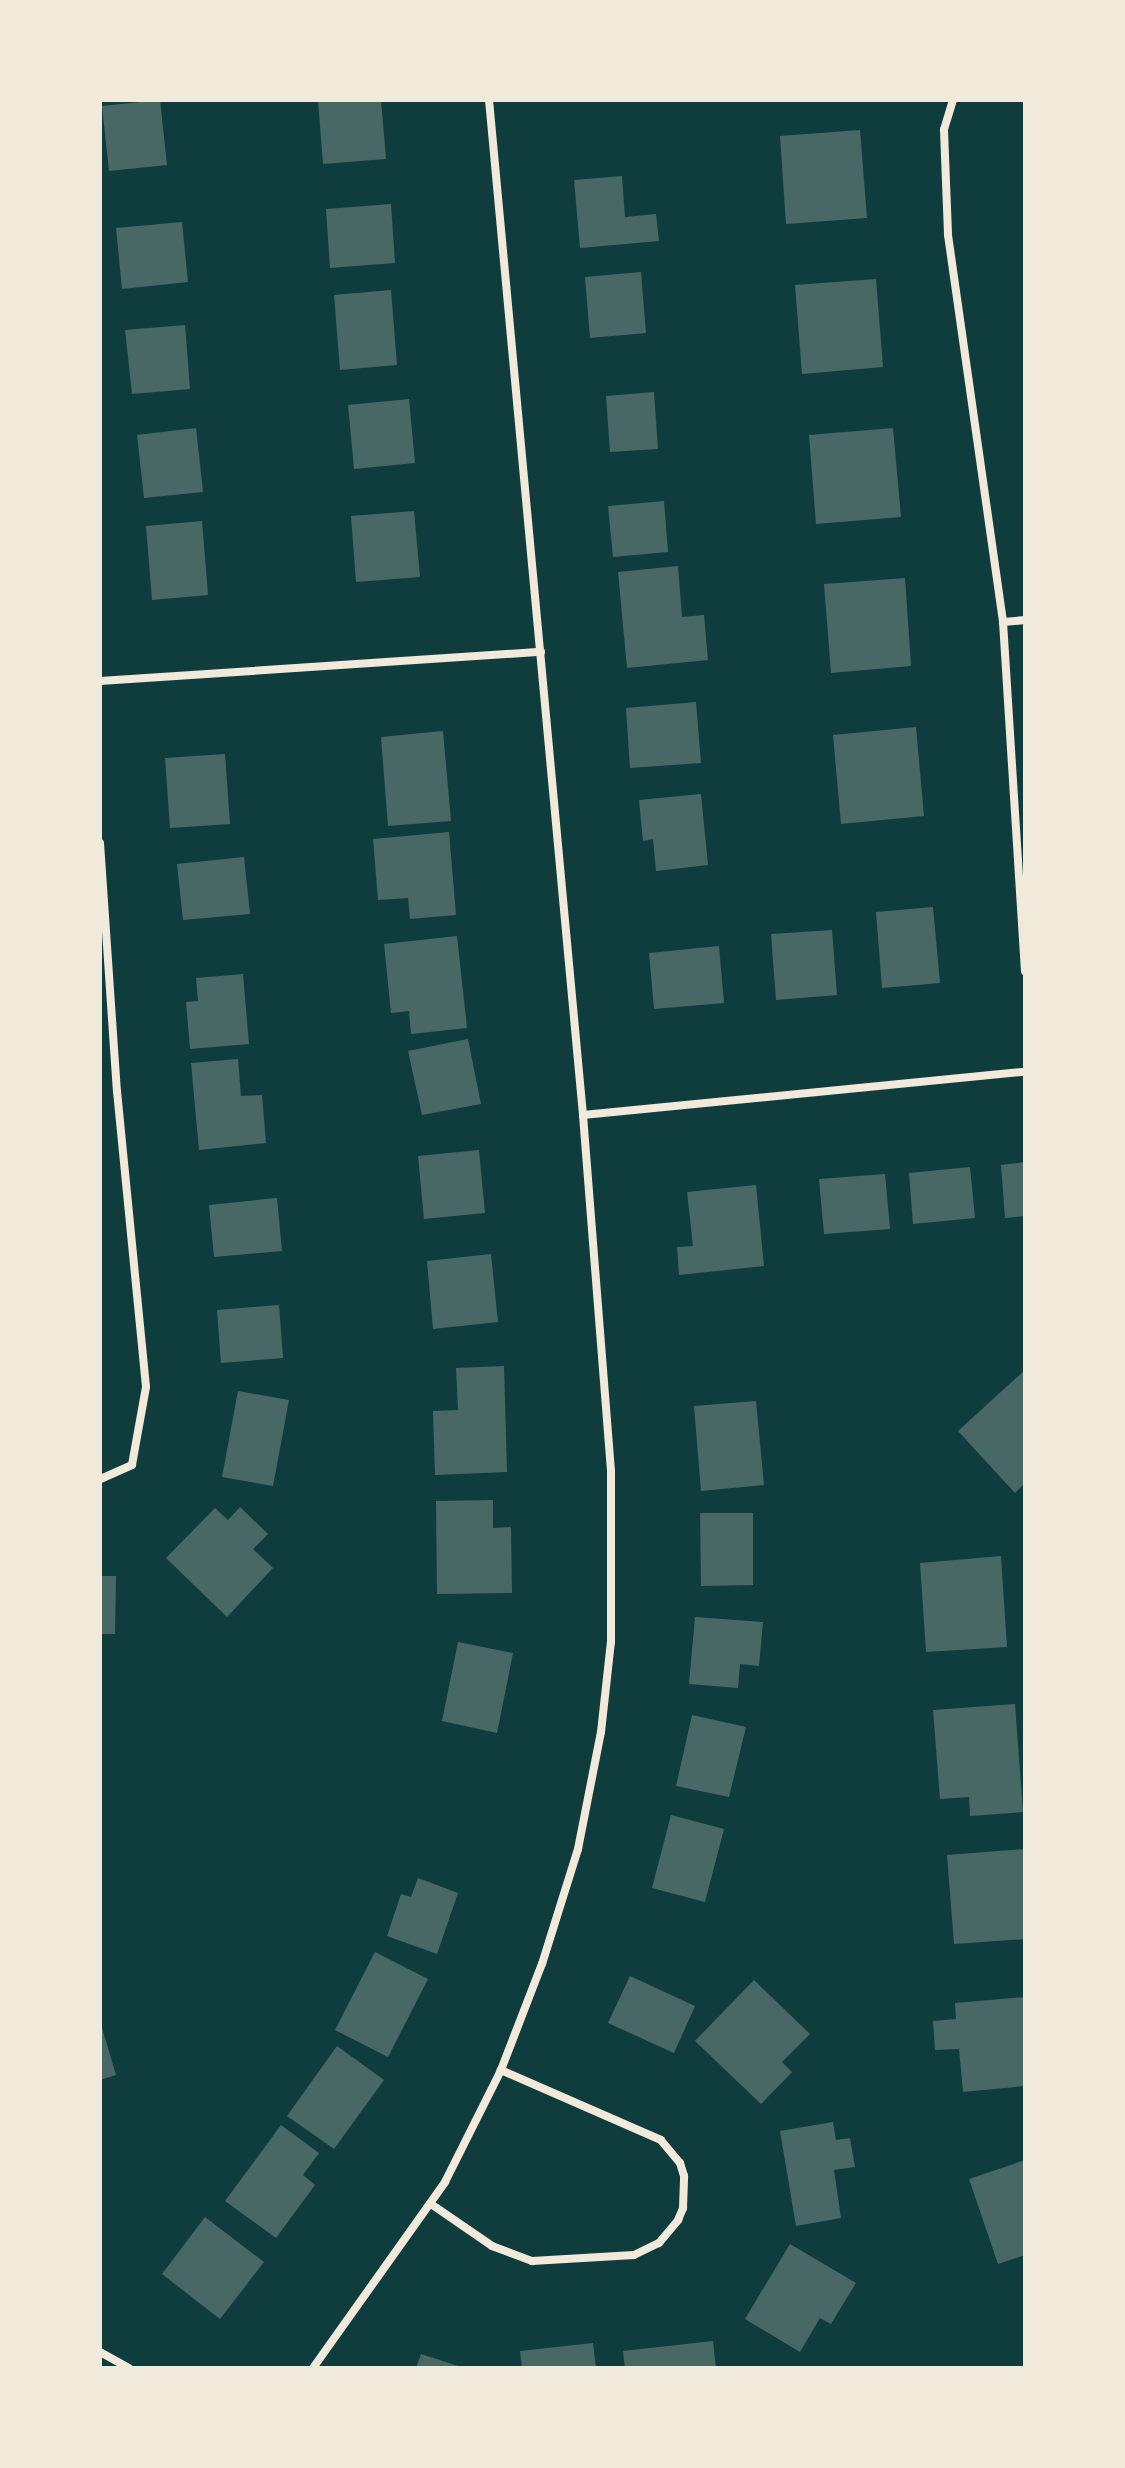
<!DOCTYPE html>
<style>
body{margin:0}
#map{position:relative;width:1125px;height:2468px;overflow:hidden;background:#0f3d3e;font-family:"Libre Baskerville",serif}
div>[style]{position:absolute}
.building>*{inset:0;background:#486865}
.minor>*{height:8px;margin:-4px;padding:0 4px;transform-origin:4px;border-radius:4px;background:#f1e9da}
span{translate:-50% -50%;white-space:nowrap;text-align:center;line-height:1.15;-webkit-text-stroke:7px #f1e9da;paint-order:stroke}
.frame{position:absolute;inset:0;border:102px solid #f1e9da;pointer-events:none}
</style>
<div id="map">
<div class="building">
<i style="clip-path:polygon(160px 100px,167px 165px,109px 171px,102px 106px)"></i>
<i style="clip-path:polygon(318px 100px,381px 100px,386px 159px,323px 164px)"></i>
<i style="clip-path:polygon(860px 130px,867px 218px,786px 224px,780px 136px)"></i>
<i style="clip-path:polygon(622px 176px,625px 217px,656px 214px,659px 241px,580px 248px,574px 180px)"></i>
<i style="clip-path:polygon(391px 204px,395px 263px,330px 268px,326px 209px)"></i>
<i style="clip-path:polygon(182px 222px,188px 282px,122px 289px,116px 228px)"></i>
<i style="clip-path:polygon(641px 272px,646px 333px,590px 338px,585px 277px)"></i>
<i style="clip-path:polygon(876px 279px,883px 367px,802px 374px,795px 285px)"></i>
<i style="clip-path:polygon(391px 290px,397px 365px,340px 370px,334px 295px)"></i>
<i style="clip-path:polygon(185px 325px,190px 389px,132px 394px,125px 330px)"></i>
<i style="clip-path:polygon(654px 392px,658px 449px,610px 452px,606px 396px)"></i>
<i style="clip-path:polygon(409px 399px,415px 463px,354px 469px,348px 405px)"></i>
<i style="clip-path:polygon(196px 428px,203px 492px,144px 498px,137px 435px)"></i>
<i style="clip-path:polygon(893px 428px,901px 517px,816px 524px,809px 435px)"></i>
<i style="clip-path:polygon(664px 501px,668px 552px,613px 557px,608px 506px)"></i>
<i style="clip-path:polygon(414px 511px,420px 577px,356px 582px,351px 516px)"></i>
<i style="clip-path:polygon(202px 521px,208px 595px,152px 600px,146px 526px)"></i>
<i style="clip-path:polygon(678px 566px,682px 617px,704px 615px,708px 660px,627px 668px,618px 572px)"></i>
<i style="clip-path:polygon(905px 578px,911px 666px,831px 673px,824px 584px)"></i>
<i style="clip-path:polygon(696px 702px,701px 763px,630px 768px,626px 708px)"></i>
<i style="clip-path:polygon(916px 727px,924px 816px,841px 824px,833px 735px)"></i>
<i style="clip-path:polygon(443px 731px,451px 821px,388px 826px,381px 737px)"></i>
<i style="clip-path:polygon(225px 754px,230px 824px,170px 828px,165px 758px)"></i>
<i style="clip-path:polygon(701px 794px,708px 865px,656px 871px,653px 839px,643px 841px,639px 800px)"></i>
<i style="clip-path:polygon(449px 832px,456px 915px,410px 919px,408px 898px,378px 900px,373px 839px)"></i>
<i style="clip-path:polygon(244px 857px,250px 914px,183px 920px,177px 864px)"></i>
<i style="clip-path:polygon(933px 907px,940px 983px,882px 988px,876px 912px)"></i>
<i style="clip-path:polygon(832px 930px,837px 995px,776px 1000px,771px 934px)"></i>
<i style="clip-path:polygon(457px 936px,467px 1028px,411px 1034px,409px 1011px,391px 1013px,384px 944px)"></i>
<i style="clip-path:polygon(719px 946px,724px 1003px,654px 1009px,649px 953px)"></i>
<i style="clip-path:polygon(243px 974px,249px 1044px,190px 1049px,186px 1002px,198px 1001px,196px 978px)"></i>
<i style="clip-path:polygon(468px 1039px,481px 1104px,422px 1115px,408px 1051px)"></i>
<i style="clip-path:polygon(238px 1059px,241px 1096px,262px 1095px,266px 1143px,199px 1150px,191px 1063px)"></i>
<i style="clip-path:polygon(479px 1150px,485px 1213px,424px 1219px,418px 1156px)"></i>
<i style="clip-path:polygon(1025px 1162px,1025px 1216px,1005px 1218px,1001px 1165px)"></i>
<i style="clip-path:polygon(970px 1167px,975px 1218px,913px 1224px,909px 1173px)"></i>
<i style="clip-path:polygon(885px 1174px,890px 1229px,824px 1234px,819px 1179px)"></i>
<i style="clip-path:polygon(756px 1185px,764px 1266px,679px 1275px,677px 1247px,693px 1246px,687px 1192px)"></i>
<i style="clip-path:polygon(277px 1198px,282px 1251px,214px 1257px,209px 1205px)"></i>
<i style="clip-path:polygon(491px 1254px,498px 1322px,433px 1329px,427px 1261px)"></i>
<i style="clip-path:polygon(279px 1305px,283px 1358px,221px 1363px,217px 1310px)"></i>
<i style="clip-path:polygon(504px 1366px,507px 1472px,435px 1475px,433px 1411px,458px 1410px,456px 1368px)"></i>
<i style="clip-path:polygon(1025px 1370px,1025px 1483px,1015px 1493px,958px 1431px)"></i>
<i style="clip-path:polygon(238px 1391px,289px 1400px,273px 1486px,222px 1477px)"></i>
<i style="clip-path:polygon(756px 1401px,764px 1485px,701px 1491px,694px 1406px)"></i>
<i style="clip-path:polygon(493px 1500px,493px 1528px,511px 1527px,512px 1593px,437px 1594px,436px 1501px)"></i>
<i style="clip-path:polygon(240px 1507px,268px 1534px,253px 1549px,273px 1568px,227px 1617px,166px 1558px,215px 1508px,228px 1520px)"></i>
<i style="clip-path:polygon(700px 1513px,753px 1513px,753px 1585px,701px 1586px)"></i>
<i style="clip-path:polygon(1001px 1556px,1007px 1647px,926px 1652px,920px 1563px)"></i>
<i style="clip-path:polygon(100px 1576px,116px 1576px,115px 1634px,100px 1634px)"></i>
<i style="clip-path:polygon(695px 1617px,763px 1622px,759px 1666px,740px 1664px,738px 1688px,689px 1684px)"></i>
<i style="clip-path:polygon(458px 1642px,513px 1653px,497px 1733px,442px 1721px)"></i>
<i style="clip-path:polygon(1015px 1704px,1023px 1812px,970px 1816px,969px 1797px,940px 1799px,933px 1710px)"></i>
<i style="clip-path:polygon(692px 1715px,746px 1727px,729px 1797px,676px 1786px)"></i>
<i style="clip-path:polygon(671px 1815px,724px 1829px,705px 1902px,652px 1888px)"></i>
<i style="clip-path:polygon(1025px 1849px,1025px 1939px,954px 1944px,947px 1855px)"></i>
<i style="clip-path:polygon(418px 1878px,458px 1893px,437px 1954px,387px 1936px,401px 1894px,411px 1897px)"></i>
<i style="clip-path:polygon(375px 1952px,428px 1979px,388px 2057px,335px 2030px)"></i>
<i style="clip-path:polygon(630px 1976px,695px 2006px,674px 2053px,608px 2023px)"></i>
<i style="clip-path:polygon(754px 1980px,810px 2034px,782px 2062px,792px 2072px,761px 2104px,695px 2041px)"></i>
<i style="clip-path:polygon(1025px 1997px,1025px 2086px,963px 2092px,959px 2049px,935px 2050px,933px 2021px,956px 2019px,955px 2003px)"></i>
<i style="clip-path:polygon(100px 2021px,116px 2075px,100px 2080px)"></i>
<i style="clip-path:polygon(337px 2046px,384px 2080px,334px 2149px,287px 2116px)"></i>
<i style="clip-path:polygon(833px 2122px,836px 2140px,850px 2138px,855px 2167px,834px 2170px,841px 2218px,796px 2226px,780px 2131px)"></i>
<i style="clip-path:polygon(281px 2125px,319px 2153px,303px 2175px,315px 2185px,276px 2238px,225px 2201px)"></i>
<i style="clip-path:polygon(1025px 2160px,1025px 2255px,998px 2264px,969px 2179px)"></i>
<i style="clip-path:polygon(205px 2217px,264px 2262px,220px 2319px,162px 2274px)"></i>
<i style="clip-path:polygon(790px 2244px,856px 2283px,831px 2324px,820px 2318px,800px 2352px,745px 2319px)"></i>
<i style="clip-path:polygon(713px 2341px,716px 2368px,625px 2368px,623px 2351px)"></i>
<i style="clip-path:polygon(593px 2343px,596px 2368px,522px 2368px,520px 2351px)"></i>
<i style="clip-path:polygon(421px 2354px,461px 2367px,461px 2368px,416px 2368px)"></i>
</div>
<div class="minor">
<i style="left:953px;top:100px;width:31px;rotate:107deg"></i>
<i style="left:944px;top:130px;width:105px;rotate:87.8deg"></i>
<i style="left:948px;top:235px;width:391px;rotate:81.9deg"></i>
<i style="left:1003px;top:622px;width:350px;rotate:86.4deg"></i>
<i style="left:1003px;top:622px;width:22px;rotate:-5deg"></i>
<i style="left:100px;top:681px;width:442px;rotate:-3.8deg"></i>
<i style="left:100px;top:843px;width:249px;rotate:86.1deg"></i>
<i style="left:117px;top:1091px;width:297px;rotate:84.4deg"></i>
<i style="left:146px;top:1387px;width:79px;rotate:100.2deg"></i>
<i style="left:132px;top:1465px;width:35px;rotate:156deg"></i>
<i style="left:583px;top:1115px;width:444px;rotate:-5.6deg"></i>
<i style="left:431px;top:2204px;width:74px;rotate:34.5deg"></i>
<i style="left:492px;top:2246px;width:43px;rotate:20.6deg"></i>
<i style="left:532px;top:2261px;width:102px;rotate:-3.4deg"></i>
<i style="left:634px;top:2255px;width:28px;rotate:-26deg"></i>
<i style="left:659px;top:2243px;width:30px;rotate:-50deg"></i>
<i style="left:678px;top:2220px;width:13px;rotate:-67deg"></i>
<i style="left:683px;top:2208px;width:32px;rotate:-88deg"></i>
<i style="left:684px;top:2176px;width:14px;rotate:-107deg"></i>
<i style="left:680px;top:2163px;width:30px;rotate:-130deg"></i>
<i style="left:661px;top:2140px;width:175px;rotate:-156.4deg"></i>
<i style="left:100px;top:2352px;width:33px;rotate:29deg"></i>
<i style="left:313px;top:2368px;width:228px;rotate:-54.6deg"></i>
<i style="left:445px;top:2182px;width:125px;rotate:-63.4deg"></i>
<i style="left:501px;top:2070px;width:114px;rotate:-68.9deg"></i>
<i style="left:542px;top:1964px;width:121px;rotate:-72.6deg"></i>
<i style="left:578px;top:1849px;width:119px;rotate:-78.9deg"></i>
<i style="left:601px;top:1732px;width:91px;rotate:-83.7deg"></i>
<i style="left:611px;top:1642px;width:171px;rotate:-90deg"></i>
<i style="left:611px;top:1471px;width:357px;rotate:-94.5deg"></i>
<i style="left:583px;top:1115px;width:1019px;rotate:-95.29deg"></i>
</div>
<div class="frame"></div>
</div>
